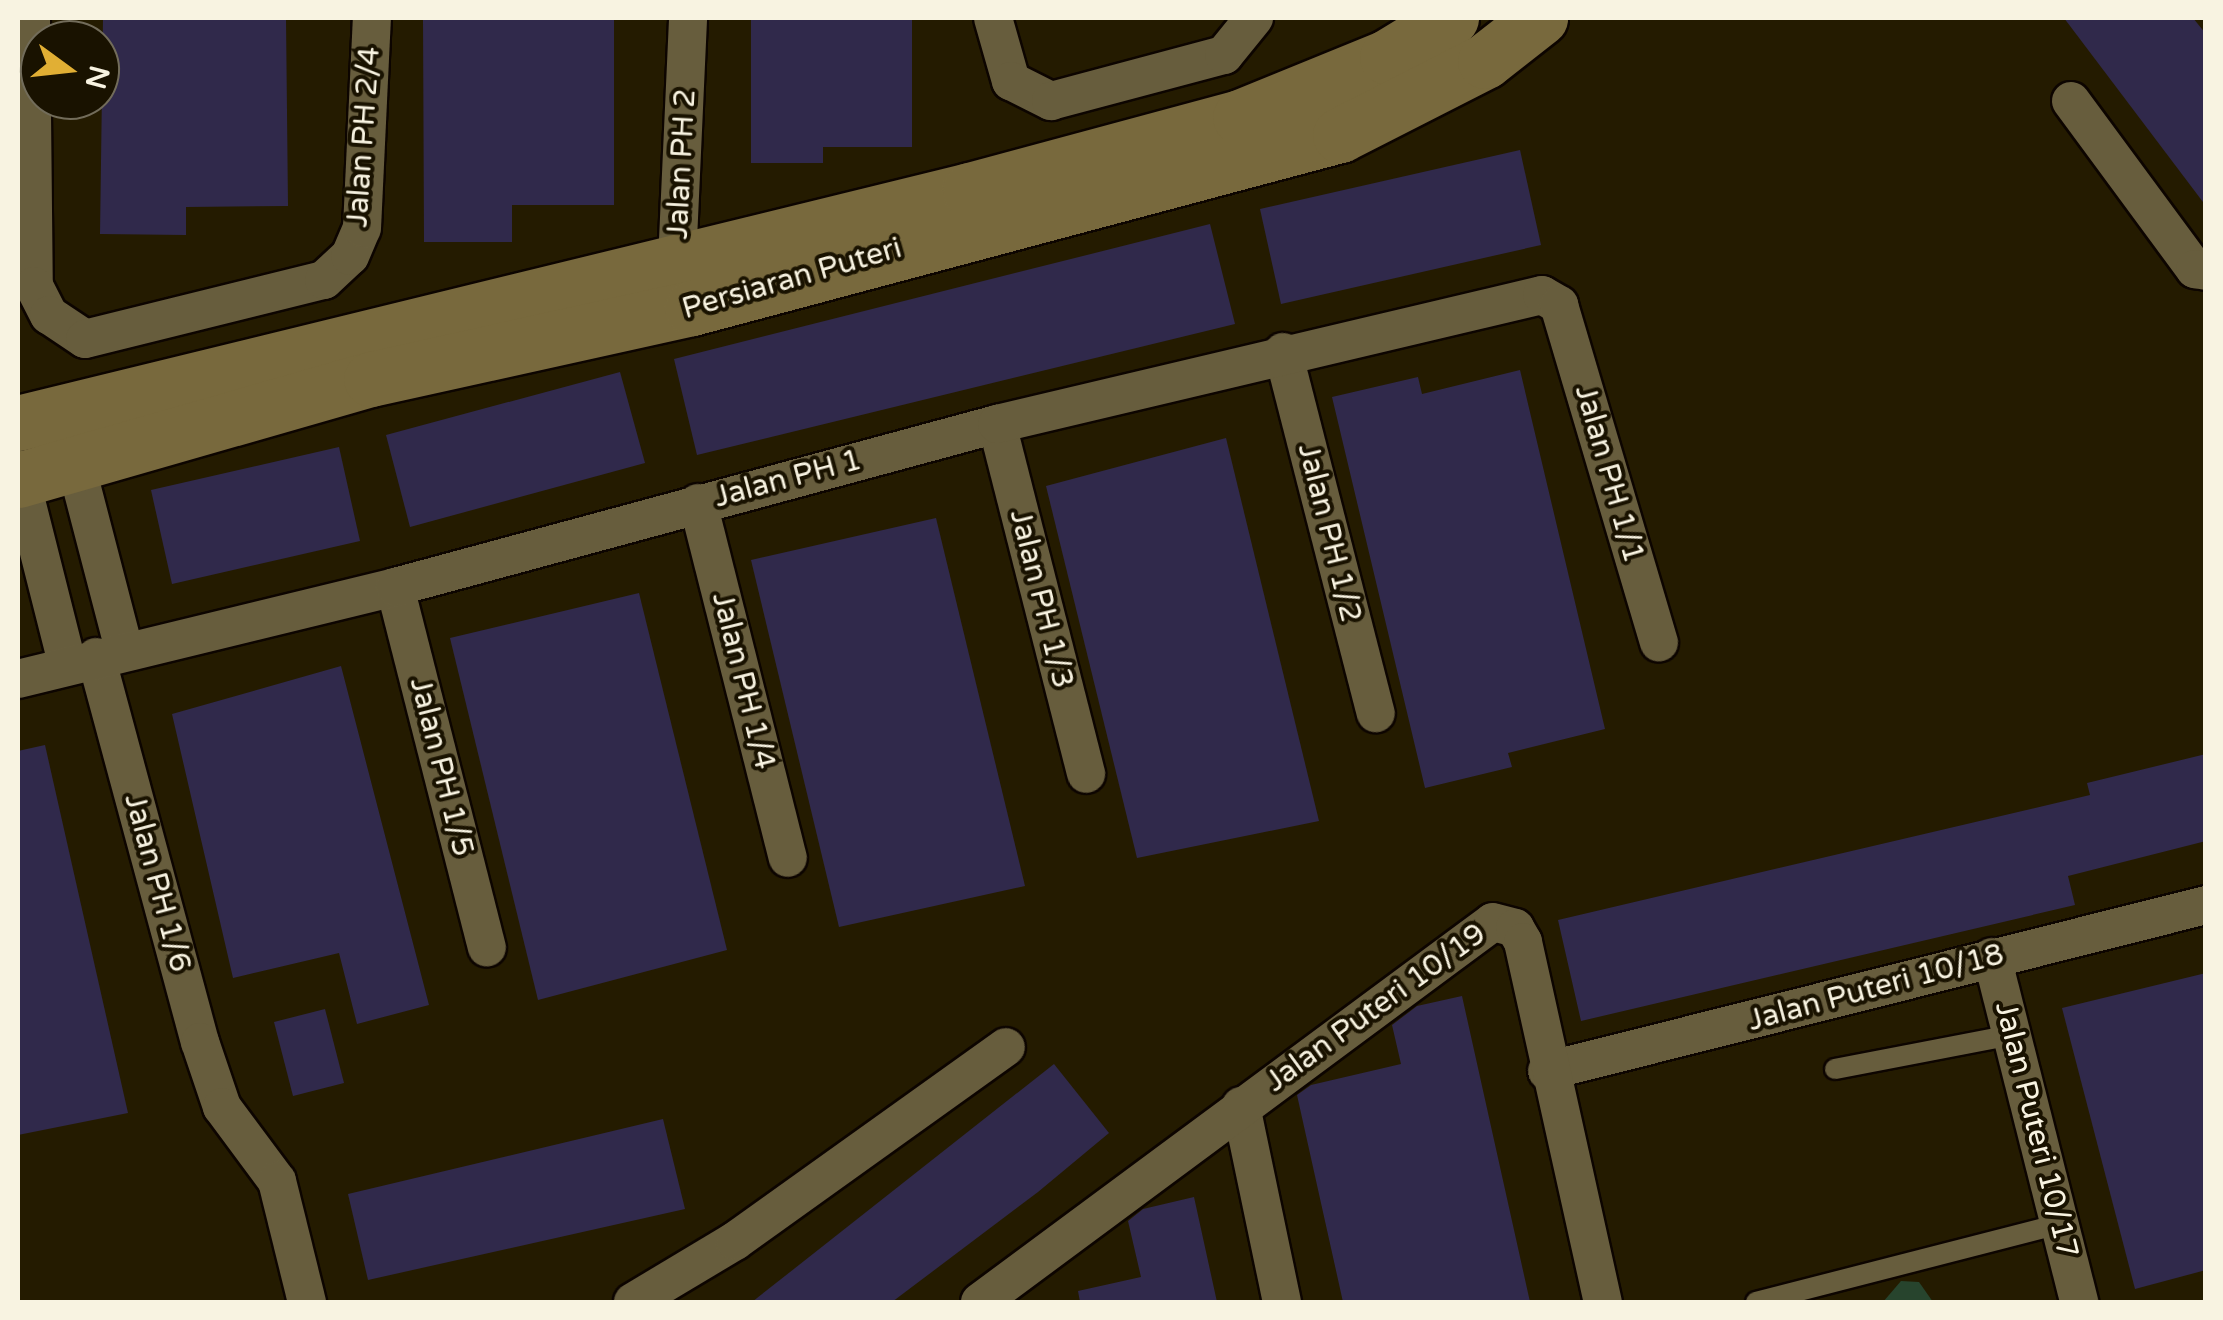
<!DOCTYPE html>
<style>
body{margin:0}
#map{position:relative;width:2223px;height:1320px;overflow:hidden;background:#241b00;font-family:"Varela Round",sans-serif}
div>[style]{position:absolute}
.green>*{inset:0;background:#27442d}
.building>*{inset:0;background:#30294b}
.roads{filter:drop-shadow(2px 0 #0d0500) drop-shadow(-2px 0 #0d0500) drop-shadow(0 2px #0d0500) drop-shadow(0 -2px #0d0500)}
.lane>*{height:20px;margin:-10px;padding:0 10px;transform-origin:10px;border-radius:10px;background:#675d3d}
.street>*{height:38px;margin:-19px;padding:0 19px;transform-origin:19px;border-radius:19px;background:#675d3d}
.secondary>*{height:55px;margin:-27.5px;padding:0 27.5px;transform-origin:27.5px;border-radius:27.5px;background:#78693d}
span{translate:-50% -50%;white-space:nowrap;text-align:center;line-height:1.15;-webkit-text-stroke:8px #191200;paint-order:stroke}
.street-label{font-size:30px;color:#f8f3e1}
.frame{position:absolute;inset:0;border:20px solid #f8f3e1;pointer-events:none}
.north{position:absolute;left:20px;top:20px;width:100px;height:100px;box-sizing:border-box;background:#191200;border:2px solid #726c5a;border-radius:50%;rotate:105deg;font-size:28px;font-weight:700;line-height:40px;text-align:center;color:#f8f3e1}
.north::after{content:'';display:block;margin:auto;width:35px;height:45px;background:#e1af34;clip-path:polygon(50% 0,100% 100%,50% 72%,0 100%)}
</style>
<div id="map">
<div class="green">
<i style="clip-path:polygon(1901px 1281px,1919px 1282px,1933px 1302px,1883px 1302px)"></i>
</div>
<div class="building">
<i style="clip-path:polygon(103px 18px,286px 18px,288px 206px,186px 207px,186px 235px,100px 234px)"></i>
<i style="clip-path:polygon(423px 18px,614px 18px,614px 205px,512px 205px,512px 242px,424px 242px)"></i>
<i style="clip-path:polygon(751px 18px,912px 18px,912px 147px,823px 147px,823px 163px,751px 163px)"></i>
<i style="clip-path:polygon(2064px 18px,2193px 18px,2206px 34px,2206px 206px)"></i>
<i style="clip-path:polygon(1520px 150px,1541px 245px,1281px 304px,1260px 209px)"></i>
<i style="clip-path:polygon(1210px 224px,1235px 324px,697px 455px,674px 359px)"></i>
<i style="clip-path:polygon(1520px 370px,1605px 729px,1508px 753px,1512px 767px,1425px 788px,1332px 397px,1418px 377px,1422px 394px)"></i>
<i style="clip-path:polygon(620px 372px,645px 463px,410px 527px,386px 435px)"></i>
<i style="clip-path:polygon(1226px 438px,1319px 821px,1137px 858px,1046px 486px)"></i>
<i style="clip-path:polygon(339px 447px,360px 541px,172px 584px,151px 490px)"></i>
<i style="clip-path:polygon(936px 518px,1025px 886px,839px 927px,751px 560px)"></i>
<i style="clip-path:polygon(639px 593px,727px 950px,538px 1000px,450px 638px)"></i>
<i style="clip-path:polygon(341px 666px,429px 1005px,357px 1024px,339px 953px,233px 978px,172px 714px)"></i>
<i style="clip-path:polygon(45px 745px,128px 1113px,18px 1135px,18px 751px)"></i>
<i style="clip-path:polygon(2206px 754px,2206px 841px,2068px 876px,2075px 905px,1581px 1021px,1558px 920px,2090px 795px,2087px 783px)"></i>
<i style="clip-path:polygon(2206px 973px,2206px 1270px,2135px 1289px,2062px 1008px)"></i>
<i style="clip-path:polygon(1462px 996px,1530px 1302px,1343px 1302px,1297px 1095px,1311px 1085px,1401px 1064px,1392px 1025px,1417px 1006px)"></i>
<i style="clip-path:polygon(325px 1009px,344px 1083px,293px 1096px,274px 1022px)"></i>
<i style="clip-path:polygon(1054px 1064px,1109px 1133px,1038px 1192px,892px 1302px,752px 1302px)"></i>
<i style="clip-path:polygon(663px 1119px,685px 1209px,368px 1280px,348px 1194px)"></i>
<i style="clip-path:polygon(1194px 1197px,1217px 1302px,1080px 1302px,1078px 1291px,1141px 1277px,1128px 1221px,1143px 1209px)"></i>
</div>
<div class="roads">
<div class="lane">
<i style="left:1835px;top:1069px;width:180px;rotate:-10.9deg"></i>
<i style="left:1756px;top:1302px;width:314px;rotate:-14.4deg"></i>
</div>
<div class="street">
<i style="left:31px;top:18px;width:268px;rotate:89.4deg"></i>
<i style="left:34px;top:286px;width:33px;rotate:63deg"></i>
<i style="left:49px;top:315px;width:43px;rotate:33.7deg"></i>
<i style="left:85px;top:339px;width:246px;rotate:-13.9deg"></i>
<i style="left:324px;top:280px;width:35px;rotate:-43deg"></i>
<i style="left:350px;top:256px;width:30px;rotate:-67deg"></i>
<i style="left:362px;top:228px;width:210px;rotate:-87.3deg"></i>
<i style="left:993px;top:18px;width:66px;rotate:74.1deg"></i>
<i style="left:1011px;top:81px;width:45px;rotate:26.6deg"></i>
<i style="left:1051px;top:101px;width:179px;rotate:-14.9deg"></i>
<i style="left:1224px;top:55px;width:48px;rotate:-51deg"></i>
<i style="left:2071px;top:101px;width:209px;rotate:53.6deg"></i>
<i style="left:2195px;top:269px;width:11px;rotate:10deg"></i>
<i style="left:684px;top:282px;width:21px;rotate:-109deg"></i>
<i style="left:677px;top:262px;width:244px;rotate:-87.4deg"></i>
<i style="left:1283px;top:352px;width:373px;rotate:75.6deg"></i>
<i style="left:997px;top:424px;width:361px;rotate:75.7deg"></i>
<i style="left:70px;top:442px;width:215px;rotate:75.4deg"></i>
<i style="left:18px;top:469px;width:203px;rotate:75.8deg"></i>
<i style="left:698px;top:503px;width:366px;rotate:75.8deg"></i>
<i style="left:395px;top:587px;width:372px;rotate:75.7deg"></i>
<i style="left:96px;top:657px;width:399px;rotate:74.9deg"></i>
<i style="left:200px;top:1042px;width:69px;rotate:71.3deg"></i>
<i style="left:222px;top:1107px;width:92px;rotate:53.4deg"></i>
<i style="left:277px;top:1181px;width:125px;rotate:76.1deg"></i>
<i style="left:18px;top:679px;width:388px;rotate:-13.7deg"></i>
<i style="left:395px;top:587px;width:624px;rotate:-15.15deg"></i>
<i style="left:997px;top:424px;width:560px;rotate:-13.32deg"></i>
<i style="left:1542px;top:295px;width:20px;rotate:30deg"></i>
<i style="left:1559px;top:305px;width:352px;rotate:73.5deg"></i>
<i style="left:1992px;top:957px;width:356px;rotate:75.8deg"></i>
<i style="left:1547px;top:1071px;width:680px;rotate:-14.14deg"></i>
<i style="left:1241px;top:1106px;width:200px;rotate:78.2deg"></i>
<i style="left:633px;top:1302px;width:119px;rotate:-30.9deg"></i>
<i style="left:735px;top:1241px;width:333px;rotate:-35.6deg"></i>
<i style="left:980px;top:1302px;width:638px;rotate:-36.53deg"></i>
<i style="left:1493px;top:922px;width:23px;rotate:15deg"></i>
<i style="left:1515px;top:928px;width:16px;rotate:60deg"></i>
<i style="left:1523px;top:942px;width:369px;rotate:77.5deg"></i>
</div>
<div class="secondary">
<i style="left:18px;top:423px;width:980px;rotate:-13.75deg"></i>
<i style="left:970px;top:190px;width:280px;rotate:-15.1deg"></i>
<i style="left:1240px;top:117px;width:159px;rotate:-22.2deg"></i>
<i style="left:1387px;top:57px;width:75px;rotate:-31.4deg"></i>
<i style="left:18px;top:480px;width:367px;rotate:-16deg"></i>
<i style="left:371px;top:379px;width:329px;rotate:-12.5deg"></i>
<i style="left:692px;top:308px;width:671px;rotate:-14.95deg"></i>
<i style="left:1340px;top:135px;width:163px;rotate:-27deg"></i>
<i style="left:1485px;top:61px;width:70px;rotate:-38deg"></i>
</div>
</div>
<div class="street-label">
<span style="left:364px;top:137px;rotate:-86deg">Jalan PH 2/4</span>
<span style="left:682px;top:164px;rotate:-87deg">Jalan PH 2</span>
<span style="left:792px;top:279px;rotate:-16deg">Persiaran Puteri</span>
<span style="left:1609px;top:474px;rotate:74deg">Jalan PH 1/1</span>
<span style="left:788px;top:479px;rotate:-15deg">Jalan PH 1</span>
<span style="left:1329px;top:533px;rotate:76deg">Jalan PH 1/2</span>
<span style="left:1041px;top:599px;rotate:76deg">Jalan PH 1/3</span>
<span style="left:743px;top:681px;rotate:76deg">Jalan PH 1/4</span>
<span style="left:441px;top:767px;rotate:76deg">Jalan PH 1/5</span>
<span style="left:157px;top:883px;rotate:75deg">Jalan PH 1/6</span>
<span style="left:1876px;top:988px;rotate:-15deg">Jalan Puteri 10/18</span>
<span style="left:1376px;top:1008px;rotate:-36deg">Jalan Puteri 10/19</span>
<span style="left:2036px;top:1130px;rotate:76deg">Jalan Puteri 10/17</span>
</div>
<div class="frame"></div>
<div class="north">N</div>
</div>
